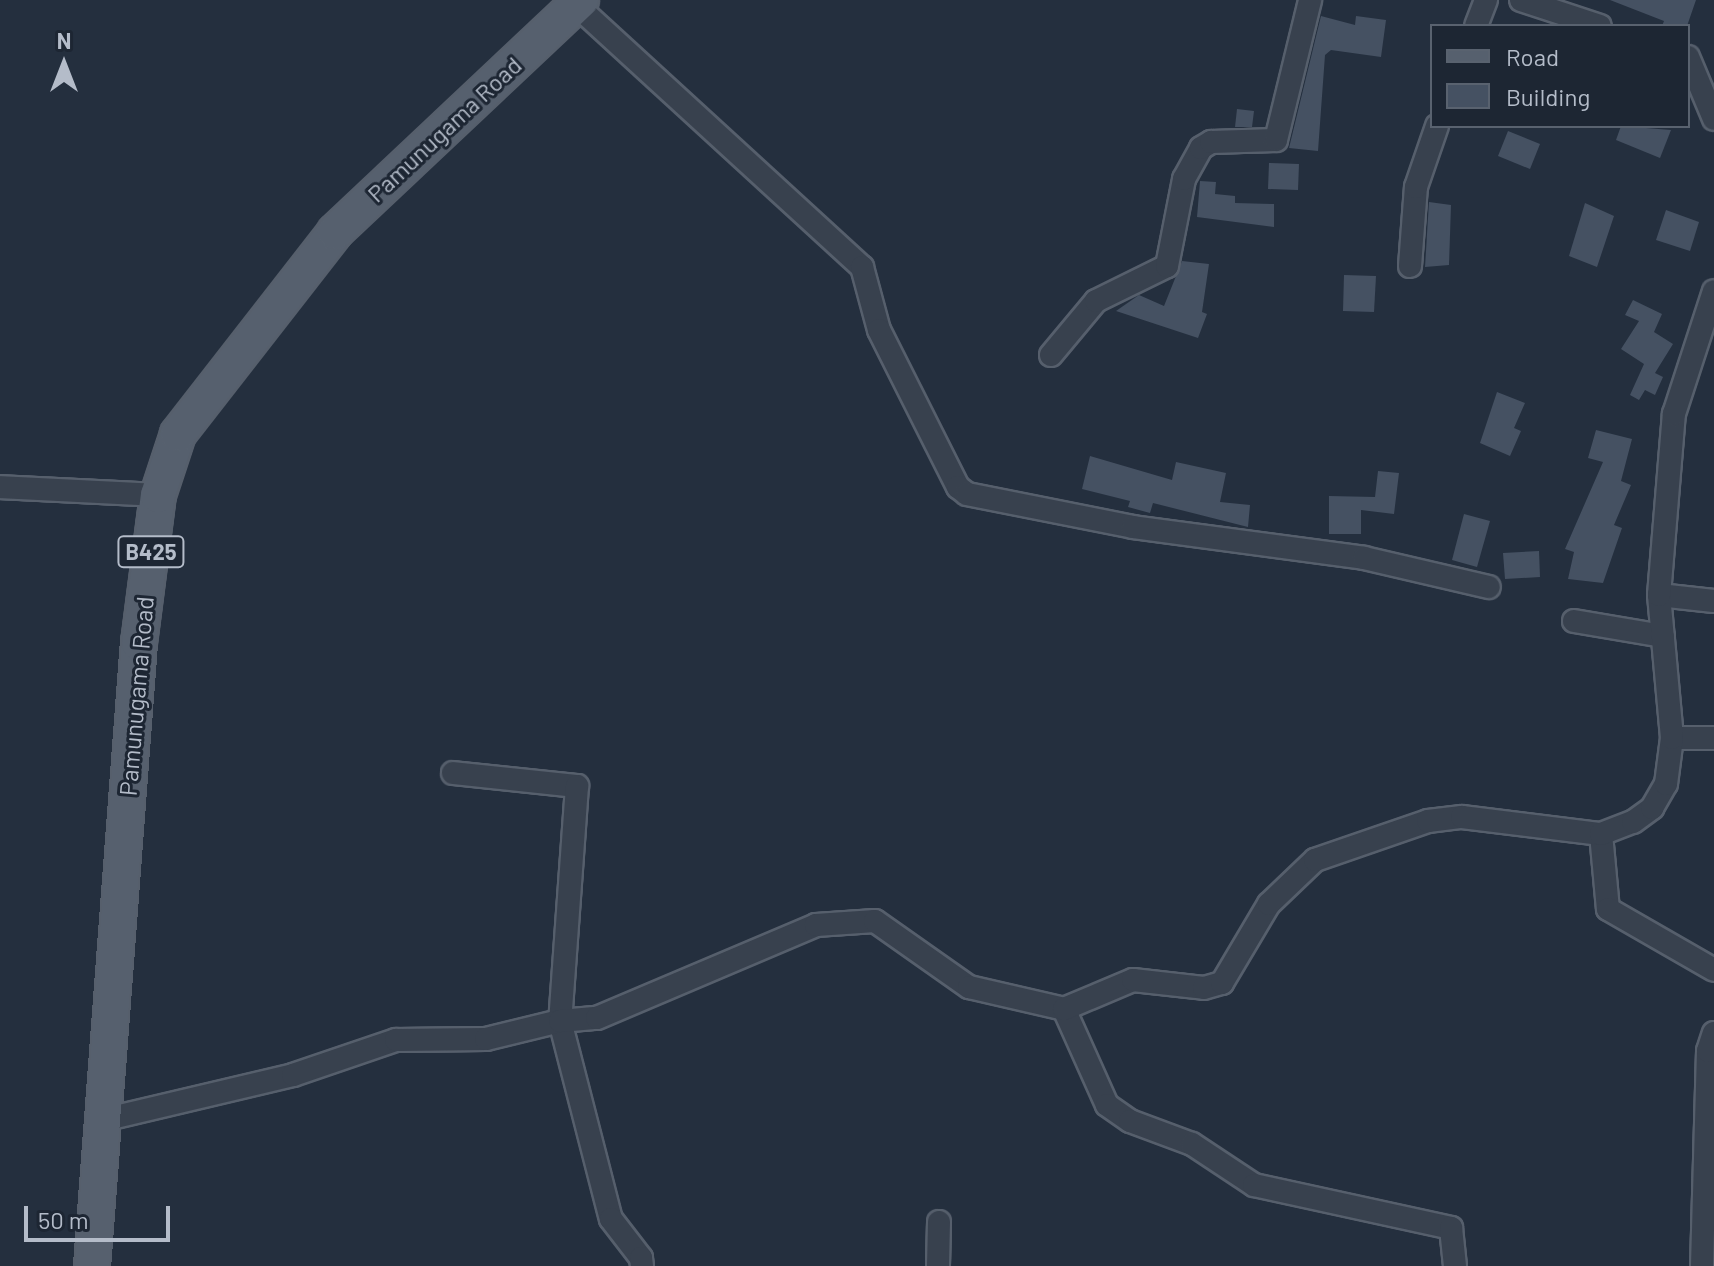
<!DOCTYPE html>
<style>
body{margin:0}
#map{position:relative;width:1714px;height:1266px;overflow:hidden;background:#242f3e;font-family:Barlow,sans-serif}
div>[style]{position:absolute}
.building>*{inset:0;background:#455162}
.roads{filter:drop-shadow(2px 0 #565f6c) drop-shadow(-2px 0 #565f6c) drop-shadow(0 2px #565f6c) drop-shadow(0 -2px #565f6c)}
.minor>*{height:22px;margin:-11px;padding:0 11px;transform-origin:11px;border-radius:11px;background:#38414e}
.primary>*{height:34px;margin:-17px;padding:0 17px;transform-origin:17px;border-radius:17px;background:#56606e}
span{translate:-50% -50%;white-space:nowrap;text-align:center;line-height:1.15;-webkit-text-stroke:6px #1d2633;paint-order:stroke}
.shield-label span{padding:2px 6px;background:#1d2633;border:2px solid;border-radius:6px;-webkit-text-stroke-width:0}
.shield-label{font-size:22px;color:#b4bcc9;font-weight:700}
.street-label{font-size:24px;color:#b4bcc9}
.legend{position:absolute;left:1430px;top:24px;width:260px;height:104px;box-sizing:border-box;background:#1d2633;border:2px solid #59626f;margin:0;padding:10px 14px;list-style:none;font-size:24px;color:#b4bcc9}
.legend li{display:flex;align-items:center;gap:16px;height:40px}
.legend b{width:40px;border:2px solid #59626f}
.north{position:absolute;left:24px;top:24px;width:80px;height:80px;-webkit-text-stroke:6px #1d2633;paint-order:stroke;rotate:0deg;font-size:22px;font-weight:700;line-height:32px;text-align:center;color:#b4bcc9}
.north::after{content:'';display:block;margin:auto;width:28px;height:36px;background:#b4bcc9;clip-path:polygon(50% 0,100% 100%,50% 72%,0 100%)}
.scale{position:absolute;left:24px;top:1206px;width:146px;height:36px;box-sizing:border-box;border:4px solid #b4bcc9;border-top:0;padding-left:10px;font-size:24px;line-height:28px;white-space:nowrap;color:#b4bcc9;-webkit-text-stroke:6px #1d2633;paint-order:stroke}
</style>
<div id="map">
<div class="building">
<i style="clip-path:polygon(1610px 0,1696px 0,1687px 26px,1662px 26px,1664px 21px)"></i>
<i style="clip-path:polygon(1321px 16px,1355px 25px,1356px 16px,1386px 20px,1381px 57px,1331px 50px,1325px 55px,1318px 151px,1289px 148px)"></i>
<i style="clip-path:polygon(1237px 109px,1254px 111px,1252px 127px,1235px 127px)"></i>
<i style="clip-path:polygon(1621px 126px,1671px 130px,1660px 158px,1616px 140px)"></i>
<i style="clip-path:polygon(1508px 131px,1540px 144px,1530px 169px,1498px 156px)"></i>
<i style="clip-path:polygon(1269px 163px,1299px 164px,1298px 190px,1268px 189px)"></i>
<i style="clip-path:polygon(1200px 181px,1216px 182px,1215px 194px,1235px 196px,1235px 203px,1274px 204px,1274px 227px,1197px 217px)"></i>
<i style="clip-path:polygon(1429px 202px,1451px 205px,1449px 265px,1425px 267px)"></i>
<i style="clip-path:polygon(1585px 203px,1614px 216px,1597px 267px,1569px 256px)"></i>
<i style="clip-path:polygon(1666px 210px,1699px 222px,1690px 251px,1656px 240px)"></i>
<i style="clip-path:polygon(1182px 261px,1209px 264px,1202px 312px,1207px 314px,1198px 338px,1116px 311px,1139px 295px,1164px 306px)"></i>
<i style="clip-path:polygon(1344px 275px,1376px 276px,1374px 312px,1343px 311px)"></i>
<i style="clip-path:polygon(1633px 300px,1662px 314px,1654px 332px,1673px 344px,1655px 373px,1663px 377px,1655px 395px,1645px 390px,1639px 400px,1630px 395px,1644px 364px,1621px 349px,1639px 321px,1625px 315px)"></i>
<i style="clip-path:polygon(1497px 392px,1525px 403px,1514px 428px,1521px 431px,1510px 456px,1480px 443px)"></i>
<i style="clip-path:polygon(1596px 430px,1632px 439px,1621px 481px,1631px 485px,1614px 525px,1622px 528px,1603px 583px,1568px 579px,1574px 552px,1565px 549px,1603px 462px,1588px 458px)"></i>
<i style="clip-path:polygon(1090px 456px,1172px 480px,1176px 462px,1226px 473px,1220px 502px,1250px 505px,1248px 527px,1153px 503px,1150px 513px,1128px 507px,1130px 501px,1082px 489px)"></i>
<i style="clip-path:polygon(1378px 471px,1399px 473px,1394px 514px,1361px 510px,1361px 534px,1329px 534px,1329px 496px,1375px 497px)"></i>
<i style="clip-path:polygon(1464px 514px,1490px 521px,1477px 567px,1452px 560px)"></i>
<i style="clip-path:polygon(1539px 551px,1540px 577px,1505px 579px,1503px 553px)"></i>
</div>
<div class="roads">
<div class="minor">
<i style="left:1521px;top:0;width:83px;rotate:18.2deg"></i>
<i style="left:576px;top:5px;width:388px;rotate:42.5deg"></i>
<i style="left:862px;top:267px;width:65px;rotate:74.9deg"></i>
<i style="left:879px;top:330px;width:176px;rotate:63.3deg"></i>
<i style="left:958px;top:487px;width:11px;rotate:38deg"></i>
<i style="left:967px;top:494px;width:169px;rotate:11.2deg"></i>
<i style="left:1133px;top:527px;width:233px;rotate:7.6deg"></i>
<i style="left:1364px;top:558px;width:128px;rotate:13.1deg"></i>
<i style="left:1476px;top:26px;width:28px;rotate:-69deg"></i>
<i style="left:1688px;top:57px;width:67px;rotate:67.2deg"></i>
<i style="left:1410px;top:266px;width:79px;rotate:-85.7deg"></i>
<i style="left:1416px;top:187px;width:65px;rotate:-71deg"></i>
<i style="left:1051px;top:355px;width:70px;rotate:-50.2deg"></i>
<i style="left:1096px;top:301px;width:79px;rotate:-26.2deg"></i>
<i style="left:1167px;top:266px;width:89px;rotate:-78.9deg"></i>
<i style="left:1184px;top:179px;width:35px;rotate:-61deg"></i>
<i style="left:1201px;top:148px;width:12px;rotate:-31deg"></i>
<i style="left:1211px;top:142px;width:65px;rotate:-1.8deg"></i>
<i style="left:1276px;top:140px;width:144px;rotate:-76.3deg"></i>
<i style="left:0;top:487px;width:158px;rotate:2.9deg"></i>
<i style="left:1659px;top:595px;width:55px;rotate:6.2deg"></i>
<i style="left:1574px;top:621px;width:90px;rotate:9.6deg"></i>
<i style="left:1672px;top:738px;width:42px"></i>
<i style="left:453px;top:773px;width:125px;rotate:6deg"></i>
<i style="left:577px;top:786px;width:236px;rotate:94.1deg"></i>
<i style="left:560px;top:1021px;width:204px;rotate:75.6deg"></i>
<i style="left:611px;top:1219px;width:49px;rotate:52.4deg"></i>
<i style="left:641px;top:1258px;width:8px;rotate:83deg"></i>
<i style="left:1601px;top:834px;width:75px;rotate:84.7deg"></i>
<i style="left:1608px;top:909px;width:122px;rotate:29.9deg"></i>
<i style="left:1064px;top:1009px;width:105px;rotate:65.9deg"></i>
<i style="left:1107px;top:1105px;width:28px;rotate:35deg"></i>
<i style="left:1130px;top:1121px;width:66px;rotate:20.4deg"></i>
<i style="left:1192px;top:1144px;width:74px;rotate:33.5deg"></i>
<i style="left:1254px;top:1185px;width:202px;rotate:12.3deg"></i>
<i style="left:1451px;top:1228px;width:38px;rotate:84deg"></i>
<i style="left:103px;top:1120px;width:195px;rotate:-13.3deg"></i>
<i style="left:293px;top:1075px;width:109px;rotate:-18.8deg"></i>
<i style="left:396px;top:1040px;width:90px;rotate:-0.6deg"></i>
<i style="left:486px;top:1039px;width:76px;rotate:-13.7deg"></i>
<i style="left:560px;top:1021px;width:37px;rotate:-5deg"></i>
<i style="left:597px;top:1018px;width:238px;rotate:-23deg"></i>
<i style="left:816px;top:925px;width:59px;rotate:-3.9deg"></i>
<i style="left:875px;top:921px;width:115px;rotate:35.1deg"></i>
<i style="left:969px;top:987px;width:98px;rotate:13deg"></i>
<i style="left:1064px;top:1009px;width:75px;rotate:-22.8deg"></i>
<i style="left:1133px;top:980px;width:71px;rotate:6.4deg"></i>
<i style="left:1204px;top:988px;width:19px;rotate:-16deg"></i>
<i style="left:1222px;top:983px;width:92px;rotate:-59.3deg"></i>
<i style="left:1269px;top:904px;width:64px;rotate:-43.7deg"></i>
<i style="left:1315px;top:860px;width:120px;rotate:-19deg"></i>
<i style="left:1428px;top:821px;width:34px;rotate:-7deg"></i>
<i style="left:1462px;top:817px;width:140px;rotate:7deg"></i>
<i style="left:1601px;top:834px;width:34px;rotate:-21deg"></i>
<i style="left:1633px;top:822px;width:24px;rotate:-36deg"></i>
<i style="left:1652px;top:808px;width:28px;rotate:-60deg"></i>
<i style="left:1666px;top:784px;width:46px;rotate:-82.6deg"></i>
<i style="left:1672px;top:738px;width:144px;rotate:-95.2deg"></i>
<i style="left:1659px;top:595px;width:182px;rotate:-85.3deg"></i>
<i style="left:1674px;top:414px;width:129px;rotate:-72deg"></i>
<i style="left:938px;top:1266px;width:44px;rotate:-88.7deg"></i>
<i style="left:1702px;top:1266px;width:215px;rotate:-88.4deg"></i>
<i style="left:1708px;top:1051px;width:19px;rotate:-72deg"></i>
</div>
<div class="primary">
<i style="left:92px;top:1266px;width:625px;rotate:-85.69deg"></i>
<i style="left:139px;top:643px;width:149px;rotate:-82.7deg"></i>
<i style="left:158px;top:495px;width:64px;rotate:-71.8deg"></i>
<i style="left:178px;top:434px;width:256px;rotate:-52.1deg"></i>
<i style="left:335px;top:232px;width:338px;rotate:-43.3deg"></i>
</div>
</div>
<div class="shield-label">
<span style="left:151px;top:552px">B425</span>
</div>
<div class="street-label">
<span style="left:444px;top:129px;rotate:-43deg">Pamunugama Road</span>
<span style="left:136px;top:696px;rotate:-85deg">Pamunugama Road</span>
</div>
<ul class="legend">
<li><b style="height:10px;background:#56606e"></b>Road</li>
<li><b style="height:22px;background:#455162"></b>Building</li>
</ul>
<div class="north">N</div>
<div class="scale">50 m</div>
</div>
